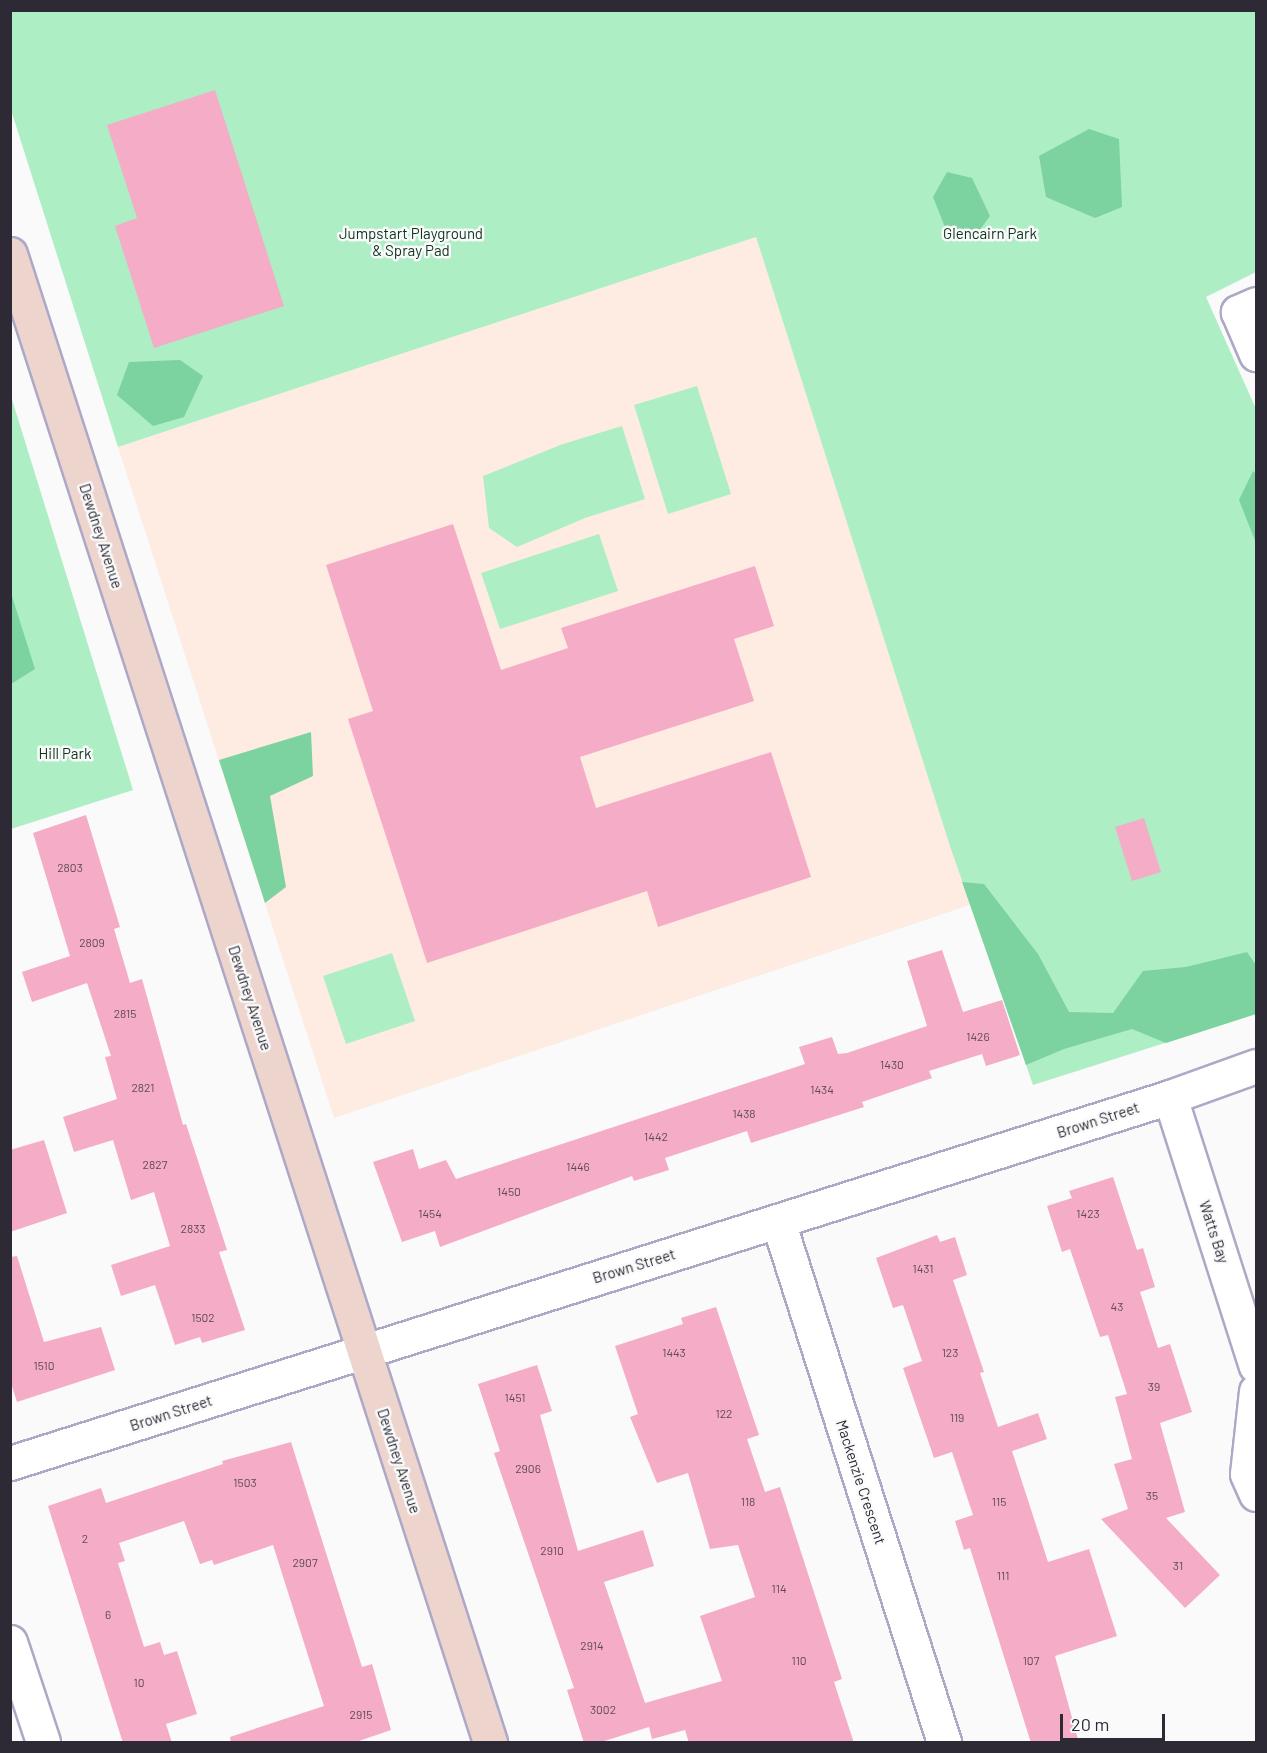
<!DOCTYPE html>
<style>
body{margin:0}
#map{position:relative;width:1267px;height:1753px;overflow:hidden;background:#fafafa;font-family:Barlow,sans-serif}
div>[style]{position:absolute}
.education>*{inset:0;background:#feece2}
.green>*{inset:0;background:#adeec5}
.forest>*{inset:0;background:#7cd39f}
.building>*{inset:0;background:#f5acc6}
.roads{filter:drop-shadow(2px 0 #aea8c7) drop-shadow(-2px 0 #aea8c7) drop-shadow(0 2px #aea8c7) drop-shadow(0 -2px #aea8c7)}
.street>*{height:33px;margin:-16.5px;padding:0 16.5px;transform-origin:16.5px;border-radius:16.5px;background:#fff}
.secondary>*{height:33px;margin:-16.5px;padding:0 16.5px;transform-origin:16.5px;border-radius:16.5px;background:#edd5ce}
span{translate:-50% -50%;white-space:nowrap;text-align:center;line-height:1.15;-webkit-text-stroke:5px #fafafa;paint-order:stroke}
.number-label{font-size:12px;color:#5f4a5a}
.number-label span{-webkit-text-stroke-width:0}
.park-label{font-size:15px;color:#0c331e}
.street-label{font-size:15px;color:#2d2a36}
.frame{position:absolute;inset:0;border:12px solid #2d2a36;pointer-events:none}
.scale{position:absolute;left:1060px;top:1714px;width:105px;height:27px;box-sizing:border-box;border:3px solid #2d2a36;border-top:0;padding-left:8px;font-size:18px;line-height:21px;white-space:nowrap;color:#2d2a36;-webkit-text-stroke:4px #fafafa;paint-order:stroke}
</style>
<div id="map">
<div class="education">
<i style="clip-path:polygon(756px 237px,970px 905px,334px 1118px,118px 447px)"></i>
</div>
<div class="green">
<i style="clip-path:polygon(10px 11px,1256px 11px,1256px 272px,1206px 297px,1256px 409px,1256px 1014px,1033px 1085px,950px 846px,756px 237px,118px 447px,11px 110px)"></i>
<i style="clip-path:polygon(697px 386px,731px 494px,668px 514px,634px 405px)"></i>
<i style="clip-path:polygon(10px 393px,133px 790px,11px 829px,10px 829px)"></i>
<i style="clip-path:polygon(622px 426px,645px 499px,585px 518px,517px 547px,489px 528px,483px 476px,563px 444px)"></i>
<i style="clip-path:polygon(599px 534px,618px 591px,500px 629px,481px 573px)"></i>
<i style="clip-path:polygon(392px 953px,415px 1021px,346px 1044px,323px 976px)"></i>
</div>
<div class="forest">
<i style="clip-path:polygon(1089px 129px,1119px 139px,1122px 207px,1095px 218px,1046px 197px,1039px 156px)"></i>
<i style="clip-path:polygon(947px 172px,972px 178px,990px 216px,979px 231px,947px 232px,933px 197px)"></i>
<i style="clip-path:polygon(180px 360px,203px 376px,184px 417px,153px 426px,117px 395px,129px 362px)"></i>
<i style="clip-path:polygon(1253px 471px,1256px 474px,1256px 543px,1239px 500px)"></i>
<i style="clip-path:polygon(10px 590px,35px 669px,11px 684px,10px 684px)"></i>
<i style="clip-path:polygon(311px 732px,313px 776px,270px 796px,286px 887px,265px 903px,219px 760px)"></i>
<i style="clip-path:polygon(962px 882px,984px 884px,1038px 954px,1069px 1012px,1113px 1013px,1143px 971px,1186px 967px,1247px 952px,1256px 965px,1256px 1014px,1166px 1043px,1132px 1029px,1064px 1049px,1026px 1065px)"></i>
</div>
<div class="building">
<i style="clip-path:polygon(215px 90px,284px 306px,154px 348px,115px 226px,137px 218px,107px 125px)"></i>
<i style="clip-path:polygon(453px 524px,501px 670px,568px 648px,561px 628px,755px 566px,774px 626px,734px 639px,754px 701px,580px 757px,596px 808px,771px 752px,811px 877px,658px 927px,647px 891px,427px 963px,348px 719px,373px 711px,326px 565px)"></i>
<i style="clip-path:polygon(86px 815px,120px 927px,114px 929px,130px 983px,142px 979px,183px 1125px,186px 1124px,227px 1250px,219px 1252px,245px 1330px,202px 1343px,200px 1337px,175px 1345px,155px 1285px,121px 1296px,111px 1265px,170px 1246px,154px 1192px,131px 1200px,113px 1140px,74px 1152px,63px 1117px,117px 1099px,105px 1057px,111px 1056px,87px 983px,32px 1002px,22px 972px,70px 956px,33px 833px)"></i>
<i style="clip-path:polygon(1144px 818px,1161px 872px,1132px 881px,1115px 827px)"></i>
<i style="clip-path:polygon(942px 950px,963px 1012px,1002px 1000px,1020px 1055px,986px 1066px,982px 1054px,929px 1071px,932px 1078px,862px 1102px,864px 1107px,751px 1143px,747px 1131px,665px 1158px,669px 1170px,634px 1181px,632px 1176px,440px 1247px,435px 1231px,402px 1242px,373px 1162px,413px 1149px,419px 1169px,446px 1160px,456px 1179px,805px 1064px,799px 1047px,832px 1037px,838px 1054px,847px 1053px,927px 1026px,907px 961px)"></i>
<i style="clip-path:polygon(44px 1140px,67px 1213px,10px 1232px,10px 1150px)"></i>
<i style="clip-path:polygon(1113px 1177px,1137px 1250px,1143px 1248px,1155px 1287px,1140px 1292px,1158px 1348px,1170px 1344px,1192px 1412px,1160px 1423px,1185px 1512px,1166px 1518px,1220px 1575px,1185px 1608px,1101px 1519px,1128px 1509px,1114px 1464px,1132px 1459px,1115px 1397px,1127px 1394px,1108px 1335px,1100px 1337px,1070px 1249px,1062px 1252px,1047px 1206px,1072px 1198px,1069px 1191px)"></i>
<i style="clip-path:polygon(937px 1235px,940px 1242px,955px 1237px,967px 1275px,953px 1280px,984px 1372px,980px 1373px,998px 1427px,1038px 1413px,1047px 1439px,1012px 1451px,1048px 1562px,1089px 1549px,1117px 1636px,1055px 1656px,1079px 1743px,1031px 1743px,970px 1548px,964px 1550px,955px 1521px,973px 1515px,952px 1452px,934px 1458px,903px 1368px,922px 1361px,903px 1305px,893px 1308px,876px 1258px)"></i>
<i style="clip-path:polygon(17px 1256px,44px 1342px,101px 1327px,115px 1370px,17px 1402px,10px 1380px,10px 1257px)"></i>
<i style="clip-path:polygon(716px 1307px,759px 1435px,747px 1439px,765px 1492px,780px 1487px,842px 1679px,834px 1682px,854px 1743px,689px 1743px,685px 1730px,652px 1739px,649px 1727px,598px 1743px,584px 1743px,567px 1690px,574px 1688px,494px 1453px,500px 1451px,478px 1384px,537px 1365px,552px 1411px,540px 1415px,578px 1551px,643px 1530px,654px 1566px,604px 1582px,645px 1703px,722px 1681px,700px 1616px,755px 1597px,738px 1545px,710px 1549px,688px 1473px,657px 1483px,630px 1417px,638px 1414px,615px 1346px,683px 1324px,681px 1318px)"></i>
<i style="clip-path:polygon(291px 1442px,362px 1667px,372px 1664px,391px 1730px,353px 1743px,231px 1743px,230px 1737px,324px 1706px,273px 1545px,214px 1565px,212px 1560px,200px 1564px,184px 1521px,119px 1543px,125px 1561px,118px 1563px,144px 1647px,160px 1642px,164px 1655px,177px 1651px,197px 1714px,166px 1724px,172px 1743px,123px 1743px,48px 1506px,101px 1488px,106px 1503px,223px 1464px,222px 1461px)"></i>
</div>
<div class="roads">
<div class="street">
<i style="left:1256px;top:304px;width:20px;rotate:156deg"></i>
<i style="left:1238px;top:312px;width:46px;rotate:66.8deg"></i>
<i style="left:1170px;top:1097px;width:282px;rotate:72.3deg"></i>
<i style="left:778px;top:1221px;width:547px;rotate:72.33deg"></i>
<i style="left:1256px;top:1391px;width:83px;rotate:96.2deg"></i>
<i style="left:1247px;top:1474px;width:22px;rotate:66deg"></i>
<i style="left:10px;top:1463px;width:1216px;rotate:-17.51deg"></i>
<i style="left:1170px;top:1097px;width:91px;rotate:-19.8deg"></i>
<i style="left:10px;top:1642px;width:105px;rotate:71.7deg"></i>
</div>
<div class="secondary">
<i style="left:10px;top:254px;width:1564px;rotate:72.12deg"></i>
</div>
</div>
<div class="number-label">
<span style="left:70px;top:868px">2803</span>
<span style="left:92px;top:943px">2809</span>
<span style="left:125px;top:1014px">2815</span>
<span style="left:978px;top:1037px">1426</span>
<span style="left:892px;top:1065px">1430</span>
<span style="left:143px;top:1088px">2821</span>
<span style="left:822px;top:1090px">1434</span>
<span style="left:744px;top:1114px">1438</span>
<span style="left:656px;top:1137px">1442</span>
<span style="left:155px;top:1165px">2827</span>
<span style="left:578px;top:1167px">1446</span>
<span style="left:509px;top:1192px">1450</span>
<span style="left:430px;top:1214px">1454</span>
<span style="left:1088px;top:1214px">1423</span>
<span style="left:193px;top:1229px">2833</span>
<span style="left:923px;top:1269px">1431</span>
<span style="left:1117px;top:1307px">43</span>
<span style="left:203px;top:1318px">1502</span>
<span style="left:674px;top:1353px">1443</span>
<span style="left:950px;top:1353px">123</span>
<span style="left:44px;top:1366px">1510</span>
<span style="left:1154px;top:1387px">39</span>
<span style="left:515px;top:1398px">1451</span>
<span style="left:724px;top:1414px">122</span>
<span style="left:957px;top:1418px">119</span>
<span style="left:528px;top:1469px">2906</span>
<span style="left:245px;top:1483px">1503</span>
<span style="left:1152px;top:1496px">35</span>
<span style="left:748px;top:1502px">118</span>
<span style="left:999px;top:1502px">115</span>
<span style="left:85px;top:1539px">2</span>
<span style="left:552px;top:1551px">2910</span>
<span style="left:305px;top:1563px">2907</span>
<span style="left:1178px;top:1566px">31</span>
<span style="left:1003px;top:1576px">111</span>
<span style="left:779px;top:1589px">114</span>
<span style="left:108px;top:1615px">6</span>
<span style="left:592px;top:1646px">2914</span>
<span style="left:799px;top:1661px">110</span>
<span style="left:1031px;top:1661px">107</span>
<span style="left:139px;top:1683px">10</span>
<span style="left:603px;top:1710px">3002</span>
<span style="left:361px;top:1715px">2915</span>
</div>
<div class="park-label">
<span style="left:411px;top:242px">Jumpstart Playground<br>&amp; Spray Pad</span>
<span style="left:990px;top:234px">Glencairn Park</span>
<span style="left:65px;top:754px">Hill Park</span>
</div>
<div class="street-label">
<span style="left:101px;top:536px;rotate:72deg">Dewdney Avenue</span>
<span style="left:250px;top:998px;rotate:72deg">Dewdney Avenue</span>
<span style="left:1098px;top:1120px;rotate:-18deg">Brown Street</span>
<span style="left:1214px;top:1232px;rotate:72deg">Watts Bay</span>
<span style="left:634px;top:1266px;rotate:-17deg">Brown Street</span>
<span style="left:171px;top:1413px;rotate:-18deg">Brown Street</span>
<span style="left:399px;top:1461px;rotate:72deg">Dewdney Avenue</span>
<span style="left:861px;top:1482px;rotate:72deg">Mackenzie Crescent</span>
</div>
<div class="frame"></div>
<div class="scale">20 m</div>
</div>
